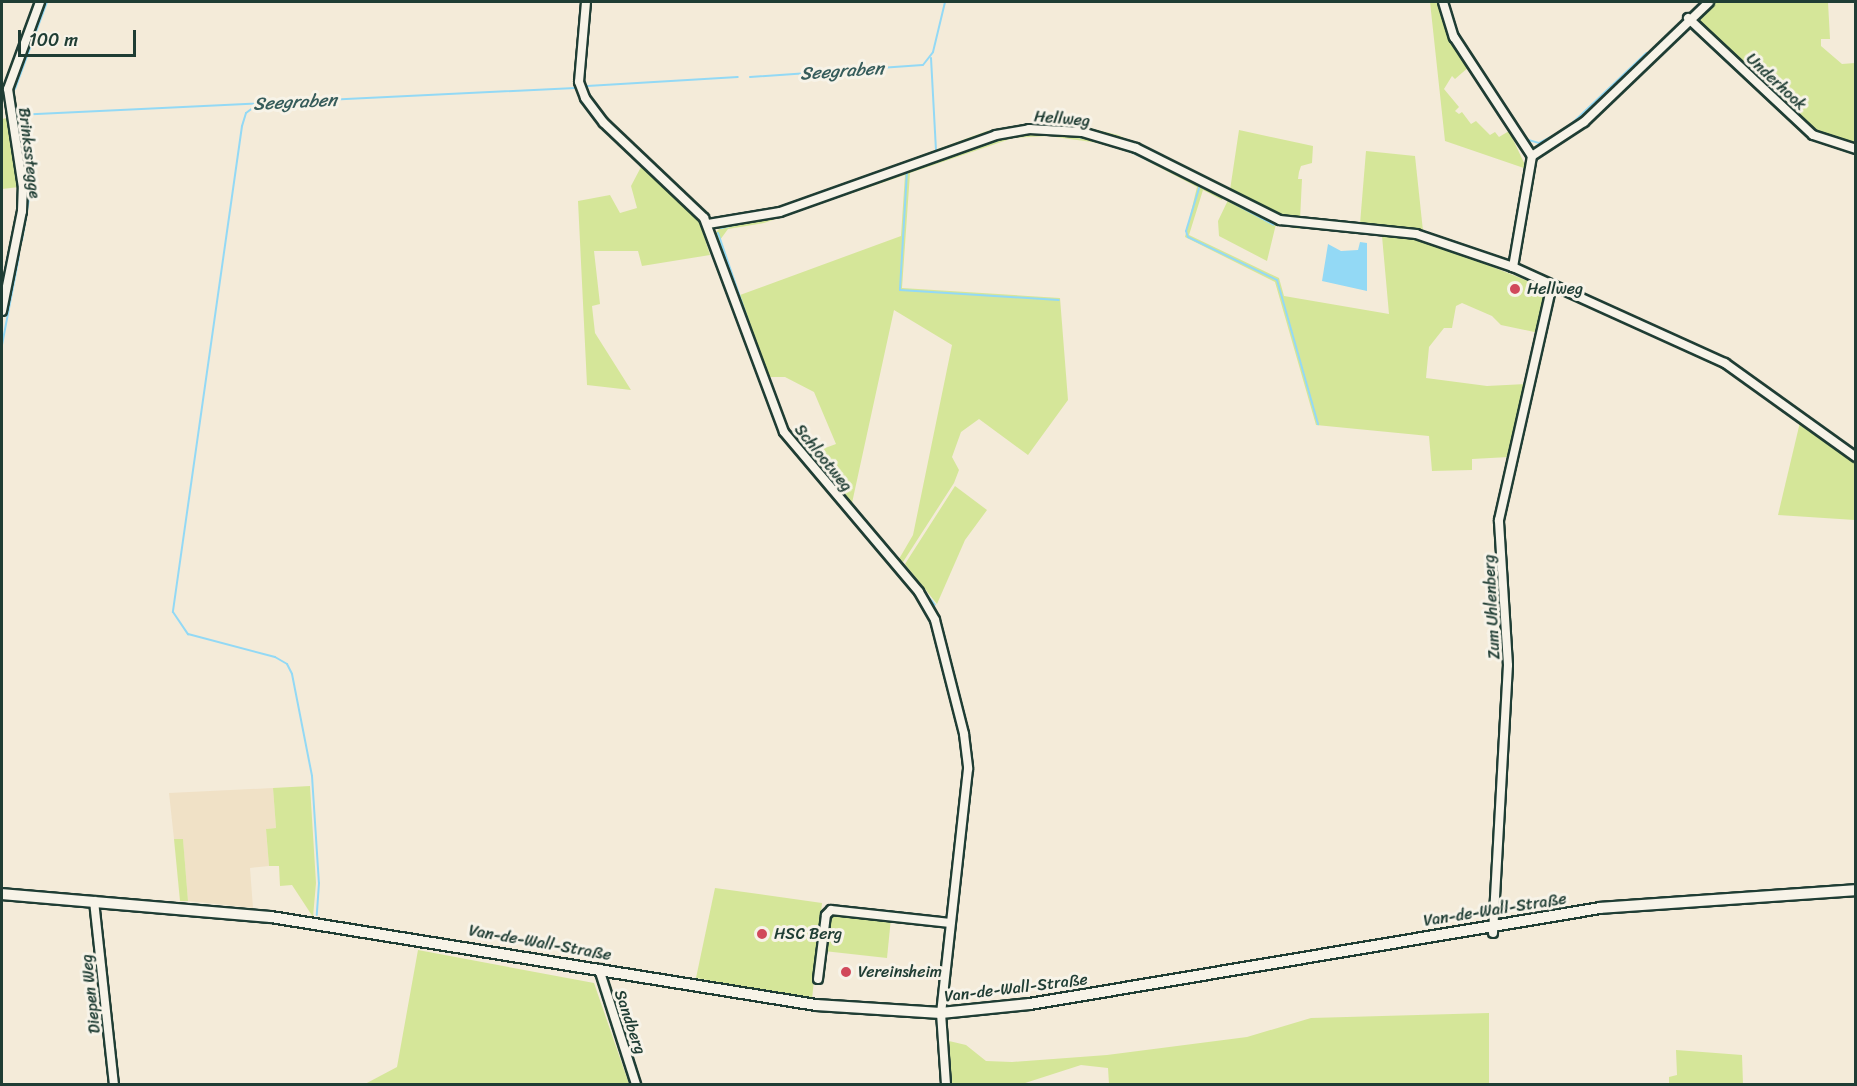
<!DOCTYPE html>
<meta charset="utf-8">
<style>
body{margin:0}
#map{position:relative;width:1857px;height:1086px;overflow:hidden;background:#f4ebd9;font-family:Sriracha,sans-serif}
div>[style]{position:absolute}
.built>*{inset:0;background:#f0e1c6}
.green>*{inset:0;background:#d5e699}
.water>*{inset:0;background:#93d9f5}
.stream>*{height:2px;margin:-1px;padding:0 1px;transform-origin:1px;border-radius:1px;background:#93d9f5}
.roads{filter:drop-shadow(2px 0 #1f3d34) drop-shadow(-2px 0 #1f3d34) drop-shadow(0 2px #1f3d34) drop-shadow(0 -2px #1f3d34)}
.minor>*{height:8px;margin:-4px;padding:0 4px;transform-origin:4px;border-radius:4px;background:#f7f3e8}
.major>*{height:10px;margin:-5px;padding:0 5px;transform-origin:5px;border-radius:5px;background:#f7f3e8}
.dots>*{width:16px;height:16px;translate:-50% -50%;box-sizing:border-box;border:3px solid #f7f3e8;border-radius:50%}
span{translate:-50% -50%;white-space:nowrap;text-align:center;line-height:1.15;-webkit-text-stroke:6px #f7f3e8;paint-order:stroke}
.street-label{font-size:16px;color:#1f3d34}
.poi-label{font-size:16px;color:#1f3d34}
.left{translate:0 -50%;text-align:left}
.water-label{font-size:18px;color:#365c5b;font-style:italic}
.frame{position:absolute;inset:0;border:3px solid #1f3d34;pointer-events:none}
.scale{position:absolute;left:18px;top:30px;width:118px;height:27px;box-sizing:border-box;border:3px solid #1f3d34;border-top:0;padding-left:8px;font-size:18px;line-height:21px;white-space:nowrap;color:#1f3d34;-webkit-text-stroke:4px #f7f3e8;paint-order:stroke}
</style>
<div id="map">
<div class="built">
<i style="clip-path:polygon(273px 788px,276px 828px,266px 829px,269px 866px,250px 868px,253px 908px,188px 901px,183px 840px,174px 839px,169px 793px)"></i>
</div>
<div class="green">
<i style="clip-path:polygon(1430px 2px,1439px 2px,1450px 38px,1470px 66px,1455px 79px,1452px 76px,1444px 89px,1459px 107px,1455px 111px,1459px 114px,1462px 112px,1471px 124px,1476px 121px,1490px 135px,1495px 132px,1499px 137px,1509px 131px,1527px 169px,1445px 141px)"></i>
<i style="clip-path:polygon(1715px 2px,1828px 2px,1830px 39px,1821px 39px,1821px 46px,1842px 64px,1855px 63px,1855px 145px,1814px 133px,1698px 22px,1698px 14px)"></i>
<i style="clip-path:polygon(7px 118px,19px 187px,2px 189px,2px 119px)"></i>
<i style="clip-path:polygon(1030px 123px,1085px 127px,1118px 135px,1230px 190px,1239px 130px,1313px 146px,1312px 163px,1301px 166px,1299px 172px,1298px 179px,1302px 179px,1300px 220px,1282px 219px,1137px 145px,1066px 127px,1012px 128px,900px 163px,987px 131px)"></i>
<i style="clip-path:polygon(evenodd,1028px 131px,1081px 135px,1133px 149px,1224px 196px,1222px 200px,1203px 190px,1189px 235px,1279px 278px,1284px 296px,1389px 314px,1382px 236px,1428px 241px,1545px 288px,1539px 333px,1501px 325px,1492px 316px,1462px 303px,1456px 306px,1452px 328px,1444px 328px,1429px 347px,1426px 378px,1487px 386px,1526px 384px,1509px 457px,1472px 459px,1472px 470px,1432px 471px,1429px 436px,1316px 425px,1275px 282px,1185px 237px,1197px 187px,1132px 153px,1099px 143px,1048px 136px,1013px 138px,910px 173px,902px 288px,1060px 298px,1068px 400px,1028px 455px,979px 419px,961px 432px,952px 457px,959px 470px,954px 483px,903px 562px,899px 559px,913px 535px,952px 345px,894px 310px,852px 503px,809px 454px,836px 444px,814px 392px,785px 377px,770px 377px,778px 401px,774px 403px,715px 233px,724px 224px,764px 219px,999px 137px,1028px 131px,905px 175px,901px 236px,740px 295px,720px 240px,728px 229px,764px 223px,905px 175px)"></i>
<i style="clip-path:polygon(1366px 151px,1415px 156px,1423px 231px,1360px 224px)"></i>
<i style="clip-path:polygon(641px 167px,699px 221px,710px 255px,642px 266px,638px 251px,594px 251px,600px 304px,592px 306px,595px 333px,631px 390px,587px 385px,578px 201px,610px 195px,620px 213px,637px 208px,631px 186px)"></i>
<i style="clip-path:polygon(1229px 198px,1298px 227px,1299px 229px,1276px 224px,1267px 261px,1219px 236px,1218px 221px)"></i>
<i style="clip-path:polygon(1801px 418px,1855px 460px,1855px 520px,1778px 515px)"></i>
<i style="clip-path:polygon(955px 486px,987px 510px,965px 540px,937px 604px,905px 564px)"></i>
<i style="clip-path:polygon(310px 786px,316px 883px,313px 917px,292px 885px,280px 886px,279px 866px,269px 866px,266px 829px,276px 828px,273px 788px)"></i>
<i style="clip-path:polygon(174px 839px,183px 839px,188px 901px,180px 901px)"></i>
<i style="clip-path:polygon(715px 888px,822px 903px,812px 999px,696px 978px)"></i>
<i style="clip-path:polygon(836px 912px,891px 918px,887px 958px,824px 951px,829px 919px)"></i>
<i style="clip-path:polygon(418px 950px,594px 983px,629px 1084px,365px 1084px,397px 1067px)"></i>
<i style="clip-path:polygon(1489px 1013px,1489px 1084px,1109px 1084px,1108px 1068px,1081px 1065px,1022px 1084px,952px 1084px,949px 1041px,966px 1045px,986px 1061px,1012px 1062px,1107px 1055px,1247px 1037px,1311px 1018px)"></i>
<i style="clip-path:polygon(1676px 1050px,1742px 1055px,1743px 1084px,1669px 1084px,1669px 1077px,1677px 1075px)"></i>
</div>
<div class="water">
<i style="clip-path:polygon(1360px 242px,1367px 243px,1367px 291px,1322px 281px,1328px 244px,1341px 251px,1358px 250px)"></i>
</div>
<div class="stream">
<i style="left:1456px;top:31px;width:80px;rotate:57.7deg"></i>
<i style="left:931px;top:58px;width:92px;rotate:86.9deg"></i>
<i style="left:750px;top:77px;width:173px;rotate:-4deg"></i>
<i style="left:923px;top:65px;width:16px;rotate:-52deg"></i>
<i style="left:933px;top:52px;width:51px;rotate:-76.5deg"></i>
<i style="left:587px;top:86px;width:151px;rotate:-3.4deg"></i>
<i style="left:15px;top:89px;width:93px;rotate:-69.8deg"></i>
<i style="left:258px;top:104px;width:15px;rotate:143deg"></i>
<i style="left:246px;top:113px;width:14px;rotate:107deg"></i>
<i style="left:242px;top:126px;width:491px;rotate:98.1deg"></i>
<i style="left:173px;top:612px;width:27px;rotate:56deg"></i>
<i style="left:188px;top:634px;width:90px;rotate:14.8deg"></i>
<i style="left:275px;top:657px;width:14px;rotate:30deg"></i>
<i style="left:287px;top:664px;width:11px;rotate:63deg"></i>
<i style="left:292px;top:674px;width:104px;rotate:78.9deg"></i>
<i style="left:312px;top:776px;width:107px;rotate:86.3deg"></i>
<i style="left:319px;top:883px;width:32px;rotate:94deg"></i>
<i style="left:20px;top:131px;width:16px;rotate:-104deg"></i>
<i style="left:16px;top:115px;width:560px;rotate:-2.77deg"></i>
<i style="left:1016px;top:135px;width:27px;rotate:-4deg"></i>
<i style="left:1066px;top:135px;width:30px;rotate:9deg"></i>
<i style="left:21px;top:139px;width:61px;rotate:82.4deg"></i>
<i style="left:29px;top:199px;width:42px;rotate:99.7deg"></i>
<i style="left:1525px;top:139px;width:15px;rotate:16deg"></i>
<i style="left:1539px;top:143px;width:29px;rotate:-27deg"></i>
<i style="left:1565px;top:130px;width:112px;rotate:-43.5deg"></i>
<i style="left:1125px;top:149px;width:83px;rotate:25.6deg"></i>
<i style="left:1200px;top:185px;width:48px;rotate:106.9deg"></i>
<i style="left:1186px;top:231px;width:6px;rotate:72deg"></i>
<i style="left:1188px;top:237px;width:99px;rotate:25.8deg"></i>
<i style="left:1277px;top:280px;width:150px;rotate:74.1deg"></i>
<i style="left:907px;top:171px;width:119px;rotate:93.4deg"></i>
<i style="left:900px;top:290px;width:159px;rotate:3.6deg"></i>
<i style="left:1200px;top:185px;width:26px;rotate:29deg"></i>
<i style="left:1228px;top:200px;width:52px;rotate:28.5deg"></i>
<i style="left:721px;top:228px;width:82px;rotate:-13.4deg"></i>
<i style="left:801px;top:209px;width:221px;rotate:-19.3deg"></i>
<i style="left:718px;top:233px;width:145px;rotate:71.1deg"></i>
<i style="left:2px;top:345px;width:91px;rotate:-79.2deg"></i>
<i style="left:835px;top:487px;width:99px;rotate:49.1deg"></i>
<i style="left:903px;top:566px;width:50px;rotate:50.6deg"></i>
</div>
<div class="roads">
<div class="minor">
<i style="left:586px;top:2px;width:80px;rotate:95deg"></i>
<i style="left:579px;top:82px;width:17px;rotate:69deg"></i>
<i style="left:585px;top:98px;width:31px;rotate:53deg"></i>
<i style="left:604px;top:123px;width:138px;rotate:43.5deg"></i>
<i style="left:704px;top:218px;width:228px;rotate:69.5deg"></i>
<i style="left:784px;top:432px;width:209px;rotate:49.8deg"></i>
<i style="left:919px;top:592px;width:32px;rotate:60deg"></i>
<i style="left:935px;top:620px;width:118px;rotate:75.7deg"></i>
<i style="left:964px;top:734px;width:35px;rotate:83deg"></i>
<i style="left:968px;top:769px;width:245px;rotate:96.3deg"></i>
<i style="left:941px;top:1013px;width:71px;rotate:86deg"></i>
<i style="left:1443px;top:2px;width:37px;rotate:73deg"></i>
<i style="left:1454px;top:37px;width:142px;rotate:56.8deg"></i>
<i style="left:1532px;top:156px;width:113px;rotate:99.7deg"></i>
<i style="left:1688px;top:18px;width:171px;rotate:43.1deg"></i>
<i style="left:1813px;top:135px;width:45px;rotate:18deg"></i>
<i style="left:1532px;top:156px;width:62px;rotate:-33.2deg"></i>
<i style="left:1584px;top:122px;width:173px;rotate:-43.8deg"></i>
<i style="left:708px;top:224px;width:73px;rotate:-9.5deg"></i>
<i style="left:780px;top:212px;width:229px;rotate:-19.6deg"></i>
<i style="left:996px;top:135px;width:34px;rotate:-10deg"></i>
<i style="left:1029px;top:129px;width:53px;rotate:3.2deg"></i>
<i style="left:1082px;top:132px;width:56px;rotate:16.5deg"></i>
<i style="left:1136px;top:148px;width:161px;rotate:26.6deg"></i>
<i style="left:1280px;top:220px;width:137px;rotate:5.9deg"></i>
<i style="left:1416px;top:234px;width:102px;rotate:18.8deg"></i>
<i style="left:1513px;top:267px;width:233px;rotate:24.4deg"></i>
<i style="left:1725px;top:363px;width:161px;rotate:35.7deg"></i>
<i style="left:2px;top:311px;width:102px;rotate:-78.7deg"></i>
<i style="left:22px;top:211px;width:23px;rotate:-88deg"></i>
<i style="left:23px;top:188px;width:100px;rotate:-98.6deg"></i>
<i style="left:8px;top:89px;width:93px;rotate:-69.8deg"></i>
<i style="left:94px;top:901px;width:184px;rotate:83.8deg"></i>
<i style="left:1493px;top:933px;width:268px;rotate:-86.8deg"></i>
<i style="left:1508px;top:665px;width:145px;rotate:-93.6deg"></i>
<i style="left:1499px;top:520px;width:241px;rotate:-77.3deg"></i>
<i style="left:599px;top:969px;width:121px;rotate:72.2deg"></i>
<i style="left:818px;top:979px;width:64px;rotate:-82.9deg"></i>
<i style="left:826px;top:915px;width:7px;rotate:-45deg"></i>
<i style="left:831px;top:910px;width:120px;rotate:6.2deg"></i>
</div>
<div class="major">
<i style="left:2px;top:894px;width:270px;rotate:4.9deg"></i>
<i style="left:271px;top:917px;width:552px;rotate:9.17deg"></i>
<i style="left:816px;top:1005px;width:125px;rotate:3.7deg"></i>
<i style="left:941px;top:1013px;width:89px;rotate:-5.8deg"></i>
<i style="left:1030px;top:1004px;width:578px;rotate:-9.56deg"></i>
<i style="left:1600px;top:908px;width:257px;rotate:-4deg"></i>
</div>
</div>
<div class="dots">
<i style="left:1515px;top:289px;background:#d1495b"></i>
<i style="left:762px;top:934px;background:#d1495b"></i>
<i style="left:846px;top:972px;background:#d1495b"></i>
</div>
<div class="street-label">
<span style="left:1776px;top:82px;rotate:43deg">Underhook</span>
<span style="left:1062px;top:119px;rotate:5deg">Hellweg</span>
<span style="left:29px;top:153px;rotate:83deg">Brinksstegge</span>
<span style="left:823px;top:458px;rotate:51deg">Schlootweg</span>
<span style="left:1492px;top:607px;rotate:-93deg">Zum Uhlenberg</span>
<span style="left:1495px;top:910px;rotate:-9deg">Van-de-Wall-Straße</span>
<span style="left:540px;top:943px;rotate:10deg">Van-de-Wall-Straße</span>
<span style="left:1016px;top:988px;rotate:-7deg">Van-de-Wall-Straße</span>
<span style="left:91px;top:994px;rotate:-96deg">Diepen Weg</span>
<span style="left:630px;top:1022px;rotate:71deg">Sandberg</span>
</div>
<div class="poi-label">
<span class="left" style="left:1527px;top:289px">Hellweg</span>
<span class="left" style="left:774px;top:934px">HSC Berg</span>
<span class="left" style="left:858px;top:972px">Vereinsheim</span>
</div>
<div class="water-label">
<span style="left:842px;top:71px;rotate:-4deg">Seegraben</span>
<span style="left:295px;top:102px;rotate:-3deg">Seegraben</span>
</div>
<div class="frame"></div>
<div class="scale">100 m</div>
</div>
